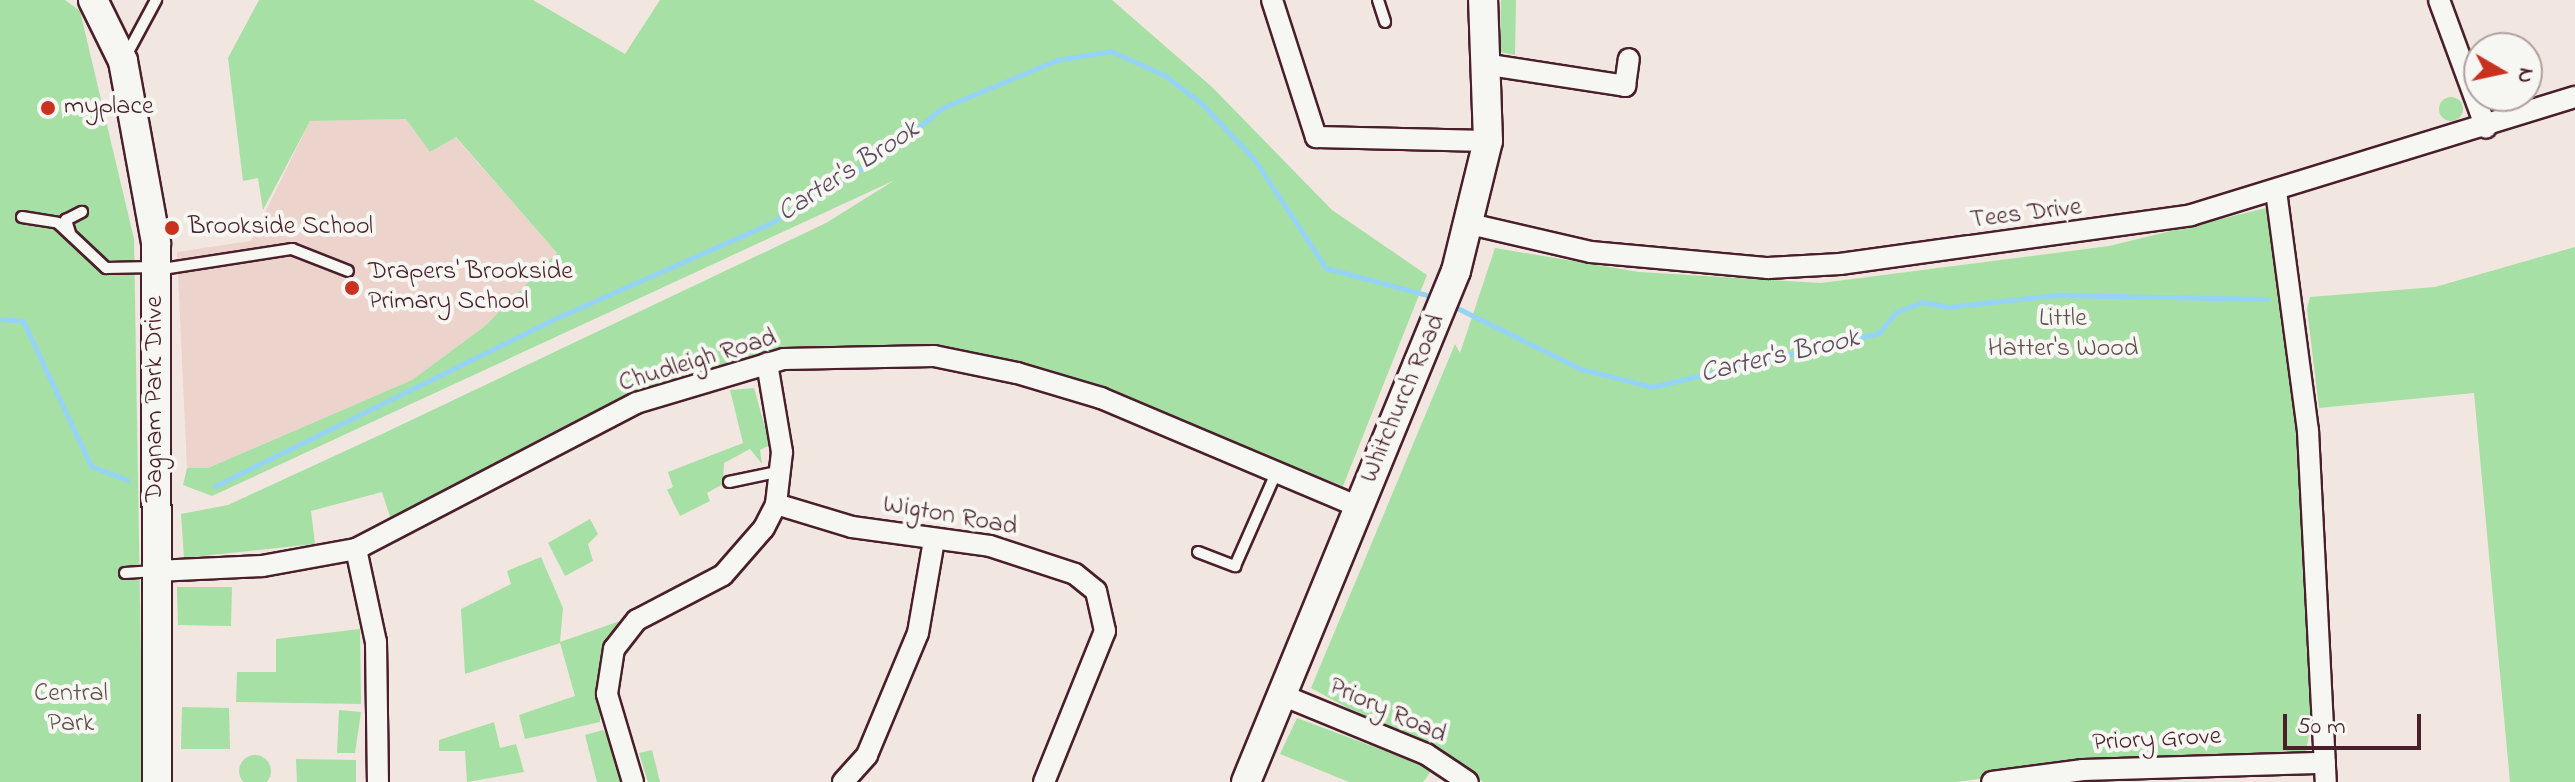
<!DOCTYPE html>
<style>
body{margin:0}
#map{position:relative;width:2575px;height:782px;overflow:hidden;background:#f1e6e0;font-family:"Indie Flower",sans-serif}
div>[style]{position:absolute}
.built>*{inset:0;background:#ecd3cb}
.green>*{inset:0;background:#a7e0a4}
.round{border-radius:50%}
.stream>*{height:5px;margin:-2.5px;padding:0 2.5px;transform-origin:2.5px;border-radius:2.5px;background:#95d4f6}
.roads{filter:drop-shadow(2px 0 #4a1f2b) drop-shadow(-2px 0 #4a1f2b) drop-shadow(0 2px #4a1f2b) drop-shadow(0 -2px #4a1f2b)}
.lane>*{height:10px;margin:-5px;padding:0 5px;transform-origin:5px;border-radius:5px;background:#f6f6f2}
.street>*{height:20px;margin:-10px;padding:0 10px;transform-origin:10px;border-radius:10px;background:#f6f6f2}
.secondary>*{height:28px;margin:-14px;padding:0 14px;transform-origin:14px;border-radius:14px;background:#f6f6f2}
.dots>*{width:22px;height:22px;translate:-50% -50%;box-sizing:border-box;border:4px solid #f6f6f2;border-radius:50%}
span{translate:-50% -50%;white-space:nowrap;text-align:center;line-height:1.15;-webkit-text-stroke:8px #f6f6f2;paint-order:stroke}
.poi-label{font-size:26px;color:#4a1f2b}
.left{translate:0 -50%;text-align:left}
.street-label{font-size:26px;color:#4a1f2b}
.park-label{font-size:26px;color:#614f49}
.water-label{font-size:28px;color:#5d4c5e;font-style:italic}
.north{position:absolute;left:2463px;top:32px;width:80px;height:80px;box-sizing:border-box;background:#f6f6f2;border:2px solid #b1a0a2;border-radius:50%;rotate:99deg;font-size:22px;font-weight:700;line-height:32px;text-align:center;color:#4a1f2b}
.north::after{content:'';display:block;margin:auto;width:28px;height:36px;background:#c8321e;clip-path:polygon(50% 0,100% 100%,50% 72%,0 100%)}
.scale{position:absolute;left:2283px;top:714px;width:138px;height:36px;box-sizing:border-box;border:4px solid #4a1f2b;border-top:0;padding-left:10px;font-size:24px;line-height:28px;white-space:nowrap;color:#4a1f2b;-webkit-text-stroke:6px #f6f6f2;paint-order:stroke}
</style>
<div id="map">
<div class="built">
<i style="clip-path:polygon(406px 119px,431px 152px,455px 137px,557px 253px,485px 326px,412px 380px,208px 468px,187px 468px,177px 252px,251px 241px,310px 121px)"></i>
</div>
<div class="green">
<i style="clip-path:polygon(0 0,65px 0,80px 11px,134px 239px,143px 782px,0 782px)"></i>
<i style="clip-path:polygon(259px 0,533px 0,625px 54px,660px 0,1112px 0,1212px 87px,1332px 210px,1427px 275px,1343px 486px,1047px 369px,937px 344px,782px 350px,627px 397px,392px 523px,382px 492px,311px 511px,315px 544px,184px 558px,181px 514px,228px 505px,382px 434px,826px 223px,895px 180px,212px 496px,183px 485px,187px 468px,208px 468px,412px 380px,485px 326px,557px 253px,456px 137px,430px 152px,406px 119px,310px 121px,263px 210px,258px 178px,243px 181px,228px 58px)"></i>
<i style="clip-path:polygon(1501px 0,1516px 0,1515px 55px,1500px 52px)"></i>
<i class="round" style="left:2439px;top:97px;width:24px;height:24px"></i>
<i style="clip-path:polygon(2266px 208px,2304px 456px,2316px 693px,2306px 752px,2149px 756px,1956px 782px,1484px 782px,1311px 688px,1455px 344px,1460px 353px,1495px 248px,1639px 272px,1821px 283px,2109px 246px)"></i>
<i style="clip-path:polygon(2575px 247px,2575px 782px,2510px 782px,2474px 393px,2319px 408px,2307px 309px,2310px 297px,2435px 287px)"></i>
<i style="clip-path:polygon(754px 388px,770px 445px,760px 450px,762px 464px,750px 449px,724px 463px,723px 484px,707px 493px,710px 501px,680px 516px,667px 490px,673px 487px,668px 472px,743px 443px,730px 390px)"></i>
<i style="clip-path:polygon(590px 519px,598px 534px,588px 544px,593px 561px,565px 576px,548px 543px)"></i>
<i style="clip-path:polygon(541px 557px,563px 608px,560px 642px,620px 621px,600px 668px,600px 722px,525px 739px,519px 715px,575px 696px,560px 643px,465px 674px,461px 609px,511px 584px,507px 571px)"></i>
<i style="clip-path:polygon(177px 587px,232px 587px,231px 626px,178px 625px)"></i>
<i style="clip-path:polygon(360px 629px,361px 704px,236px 702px,237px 672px,276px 672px,276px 639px)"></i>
<i style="clip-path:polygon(182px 707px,229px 708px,230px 749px,181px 749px)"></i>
<i style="clip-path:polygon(339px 710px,361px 712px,355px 753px,337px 753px)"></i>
<i style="clip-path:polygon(1297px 718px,1433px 769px,1423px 782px,1349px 782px,1280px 754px)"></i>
<i style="clip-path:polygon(494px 722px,500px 748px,516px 744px,524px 772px,467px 782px,465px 751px,439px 751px,439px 740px)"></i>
<i style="clip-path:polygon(603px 730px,613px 745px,624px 782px,597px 782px,585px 735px)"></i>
<i style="clip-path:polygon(652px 750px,660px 782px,648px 782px,639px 753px)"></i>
<i class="round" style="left:239px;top:755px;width:32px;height:32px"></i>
<i style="clip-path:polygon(296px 759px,356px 760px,356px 782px,297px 782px)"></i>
</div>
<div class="stream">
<i style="left:1451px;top:305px;width:145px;rotate:26.2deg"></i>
<i style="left:1581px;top:369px;width:73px;rotate:14.2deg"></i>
<i style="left:1652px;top:387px;width:233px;rotate:-13.4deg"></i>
<i style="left:1879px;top:333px;width:27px;rotate:-51deg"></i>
<i style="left:1896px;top:312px;width:28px;rotate:-21deg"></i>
<i style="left:1922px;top:302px;width:25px;rotate:11deg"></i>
<i style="left:1947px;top:307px;width:110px;rotate:-6.3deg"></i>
<i style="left:2056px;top:295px;width:212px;rotate:1.1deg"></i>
<i style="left:0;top:319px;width:23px;rotate:5deg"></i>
<i style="left:23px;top:321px;width:160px;rotate:64.9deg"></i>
<i style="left:91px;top:466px;width:39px;rotate:21deg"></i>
<i style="left:215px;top:486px;width:376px;rotate:-26.2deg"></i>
<i style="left:552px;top:320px;width:237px;rotate:-23.9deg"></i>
<i style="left:769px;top:224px;width:138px;rotate:-31deg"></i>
<i style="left:887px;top:153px;width:71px;rotate:-39.3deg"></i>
<i style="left:942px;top:108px;width:125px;rotate:-22.7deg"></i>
<i style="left:1057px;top:60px;width:55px;rotate:-9.5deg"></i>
<i style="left:1111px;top:51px;width:58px;rotate:24.4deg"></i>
<i style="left:1164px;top:75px;width:46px;rotate:37.1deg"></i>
<i style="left:1201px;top:103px;width:77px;rotate:46.6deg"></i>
<i style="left:1254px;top:159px;width:131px;rotate:56.6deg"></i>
<i style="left:1326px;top:268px;width:105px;rotate:15deg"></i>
</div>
<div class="roads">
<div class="lane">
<i style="left:1378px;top:0;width:23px;rotate:72deg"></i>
<i style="left:126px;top:56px;width:64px;rotate:-61.8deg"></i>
<i style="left:22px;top:217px;width:36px;rotate:9deg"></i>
<i style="left:58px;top:223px;width:66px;rotate:43.2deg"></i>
<i style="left:106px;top:268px;width:48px;rotate:-1.2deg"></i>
<i style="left:70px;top:233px;width:14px;rotate:-107deg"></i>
<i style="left:66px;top:220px;width:18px;rotate:-27deg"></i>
<i style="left:156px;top:270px;width:138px;rotate:-8.8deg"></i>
<i style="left:292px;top:249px;width:60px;rotate:21.4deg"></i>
<i style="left:729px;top:482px;width:53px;rotate:-11.9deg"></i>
<i style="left:1198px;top:552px;width:40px;rotate:21deg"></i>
<i style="left:1235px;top:566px;width:102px;rotate:-66.2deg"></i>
<i style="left:125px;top:573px;width:29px;rotate:-4deg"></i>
</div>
<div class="street">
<i style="left:1272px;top:0;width:144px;rotate:72.2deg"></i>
<i style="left:1316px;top:137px;width:172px;rotate:1.3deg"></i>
<i style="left:2439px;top:0;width:136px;rotate:69.8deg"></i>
<i style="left:1490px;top:65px;width:137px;rotate:8.8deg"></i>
<i style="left:1625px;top:86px;width:27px;rotate:-82deg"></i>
<i style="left:2276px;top:191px;width:242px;rotate:82.4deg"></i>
<i style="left:2308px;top:431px;width:351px;rotate:87.1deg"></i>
<i style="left:1470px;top:224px;width:124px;rotate:13deg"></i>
<i style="left:1591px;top:252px;width:178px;rotate:5.2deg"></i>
<i style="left:1768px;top:268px;width:72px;rotate:-3.2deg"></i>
<i style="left:1840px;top:264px;width:354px;rotate:-7.9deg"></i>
<i style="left:2191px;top:215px;width:402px;rotate:-17.1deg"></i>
<i style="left:776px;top:504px;width:79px;rotate:16.8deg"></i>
<i style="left:852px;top:527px;width:139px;rotate:7.8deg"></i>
<i style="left:990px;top:546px;width:89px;rotate:18.2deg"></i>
<i style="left:1075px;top:574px;width:27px;rotate:39deg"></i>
<i style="left:1096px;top:591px;width:41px;rotate:77.3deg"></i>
<i style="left:1105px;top:631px;width:163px;rotate:112deg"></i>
<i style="left:356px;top:549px;width:95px;rotate:77.9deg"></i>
<i style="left:376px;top:642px;width:140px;rotate:89.2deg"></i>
<i style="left:156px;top:571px;width:106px;rotate:-2.7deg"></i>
<i style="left:262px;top:566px;width:96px;rotate:-10.3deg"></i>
<i style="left:356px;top:549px;width:316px;rotate:-27.5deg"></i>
<i style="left:636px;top:403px;width:154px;rotate:-16.6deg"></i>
<i style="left:784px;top:359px;width:150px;rotate:-1.1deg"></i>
<i style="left:934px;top:356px;width:85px;rotate:11.6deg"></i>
<i style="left:1017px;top:373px;width:88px;rotate:16.6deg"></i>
<i style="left:1101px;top:398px;width:280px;rotate:22.9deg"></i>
<i style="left:1282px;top:695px;width:156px;rotate:22.3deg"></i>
<i style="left:1426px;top:754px;width:50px;rotate:33.7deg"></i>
<i style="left:633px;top:782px;width:92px;rotate:-106.5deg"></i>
<i style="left:607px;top:694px;width:46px;rotate:-81.2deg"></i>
<i style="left:614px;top:649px;width:37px;rotate:-52deg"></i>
<i style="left:637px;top:620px;width:97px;rotate:-27.6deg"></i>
<i style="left:723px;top:575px;width:62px;rotate:-48.9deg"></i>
<i style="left:764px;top:528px;width:27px;rotate:-63deg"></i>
<i style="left:776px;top:504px;width:52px;rotate:-83.4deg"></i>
<i style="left:782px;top:452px;width:90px;rotate:-99.6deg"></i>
<i style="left:843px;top:782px;width:36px;rotate:-48deg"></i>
<i style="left:867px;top:755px;width:132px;rotate:-67.3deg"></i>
<i style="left:918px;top:633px;width:94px;rotate:-80.2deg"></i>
<i style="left:1992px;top:782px;width:92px;rotate:-7.5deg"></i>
<i style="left:2083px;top:770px;width:242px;rotate:-1.7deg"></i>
</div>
<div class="secondary">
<i style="left:93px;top:0;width:68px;rotate:63.8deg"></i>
<i style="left:123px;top:61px;width:185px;rotate:79.7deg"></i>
<i style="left:156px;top:243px;width:539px;rotate:89.89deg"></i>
<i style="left:1246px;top:782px;width:552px;rotate:-67.66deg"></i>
<i style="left:1456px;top:271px;width:134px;rotate:-76.2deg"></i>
<i style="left:1488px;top:141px;width:141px;rotate:-92deg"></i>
</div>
</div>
<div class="dots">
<i style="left:48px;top:108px;background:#c8321e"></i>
<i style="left:172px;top:228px;background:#c8321e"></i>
<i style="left:352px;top:288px;background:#c8321e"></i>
</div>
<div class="poi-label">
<span class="left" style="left:64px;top:108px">myplace</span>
<span class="left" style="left:188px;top:228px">Brookside School</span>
<span class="left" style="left:368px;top:288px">Drapers' Brookside<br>Primary School</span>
</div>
<div class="street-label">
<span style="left:2026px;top:215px;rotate:-7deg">Tees Drive</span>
<span style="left:698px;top:362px;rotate:-17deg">Chudleigh Road</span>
<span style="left:156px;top:399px;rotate:-90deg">Dagnam Park Drive</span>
<span style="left:1404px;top:399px;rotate:-67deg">Whitchurch Road</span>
<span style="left:950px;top:517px;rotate:10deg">Wigton Road</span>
<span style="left:1387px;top:712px;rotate:24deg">Priory Road</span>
<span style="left:2157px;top:741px;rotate:-3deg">Priory Grove</span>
</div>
<div class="park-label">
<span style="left:2063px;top:335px">Little<br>Hatter's Wood</span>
<span style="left:71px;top:710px">Central<br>Park</span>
</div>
<div class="water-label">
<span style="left:849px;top:172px;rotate:-33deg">Carter's Brook</span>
<span style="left:1780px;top:357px;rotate:-13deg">Carter's Brook</span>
</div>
<div class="north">N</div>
<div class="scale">50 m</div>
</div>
